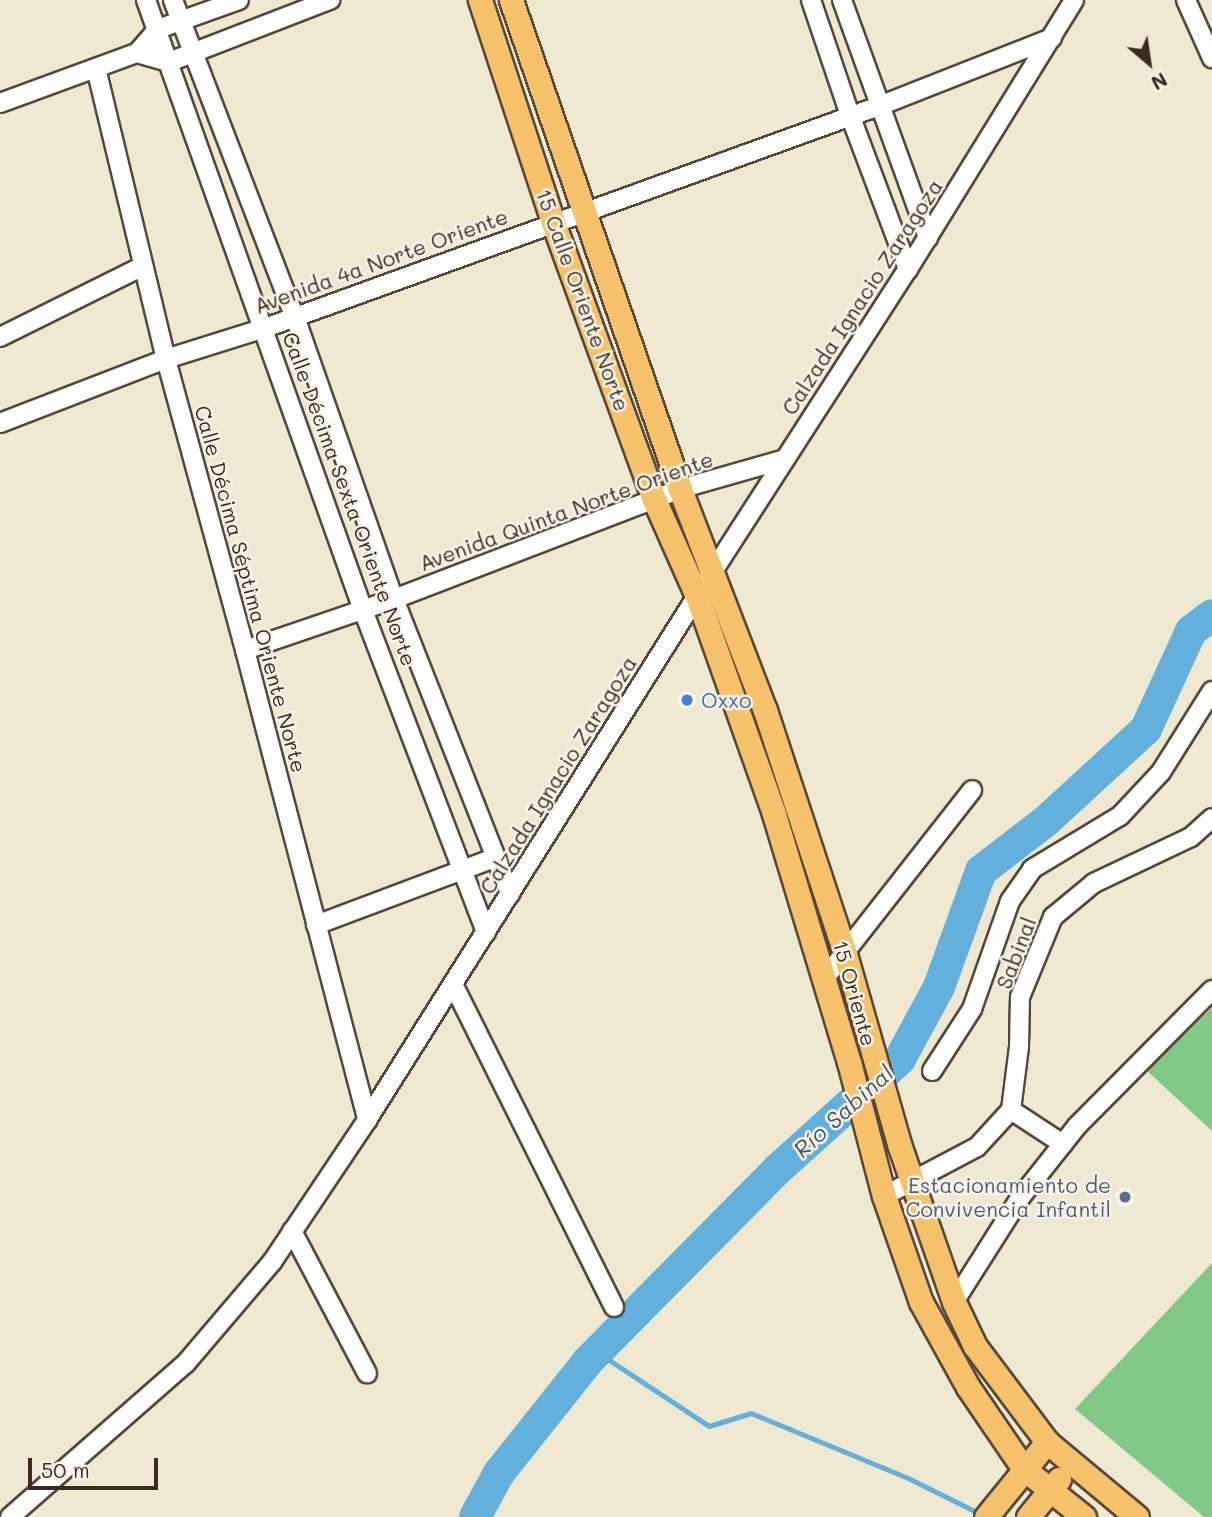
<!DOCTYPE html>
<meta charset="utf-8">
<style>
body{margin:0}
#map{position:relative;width:1212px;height:1517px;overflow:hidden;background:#efe9d2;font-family:Mali,sans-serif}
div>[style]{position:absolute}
.green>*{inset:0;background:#81ca86}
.stream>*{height:5px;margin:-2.5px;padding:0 2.5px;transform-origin:2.5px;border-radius:2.5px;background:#64b0dd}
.river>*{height:32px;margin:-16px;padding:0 16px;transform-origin:16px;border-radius:16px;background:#64b0dd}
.roads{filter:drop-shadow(2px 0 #564739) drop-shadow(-2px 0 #564739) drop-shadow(0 2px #564739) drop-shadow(0 -2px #564739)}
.minor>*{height:18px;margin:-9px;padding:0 9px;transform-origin:9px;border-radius:9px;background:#fff}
.major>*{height:23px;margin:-11.5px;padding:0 11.5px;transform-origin:11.5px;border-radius:11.5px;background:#f6c16b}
.dots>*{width:19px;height:19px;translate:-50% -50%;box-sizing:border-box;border:4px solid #f7f3e8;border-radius:50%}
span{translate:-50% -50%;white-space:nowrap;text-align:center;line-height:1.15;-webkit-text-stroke:5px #f7f3e8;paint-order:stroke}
.street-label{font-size:21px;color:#3b2a1e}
.shop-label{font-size:21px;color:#366cbe}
.left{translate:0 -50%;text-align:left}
.service-label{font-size:21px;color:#4e5e75}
.right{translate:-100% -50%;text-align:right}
.water-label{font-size:23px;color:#495961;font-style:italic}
.north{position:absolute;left:1114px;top:28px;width:70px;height:70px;-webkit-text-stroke:5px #f7f3e8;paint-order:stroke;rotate:151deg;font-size:19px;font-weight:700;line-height:28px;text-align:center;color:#3b2a1e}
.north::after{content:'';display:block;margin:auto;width:24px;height:32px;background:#3b2a1e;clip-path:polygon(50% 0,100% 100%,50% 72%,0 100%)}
.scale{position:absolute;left:28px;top:1458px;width:130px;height:32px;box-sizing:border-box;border:4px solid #3b2a1e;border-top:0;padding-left:9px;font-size:21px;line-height:24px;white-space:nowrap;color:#3b2a1e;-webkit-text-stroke:5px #f7f3e8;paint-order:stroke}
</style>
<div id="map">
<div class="green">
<i style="clip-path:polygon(1212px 1008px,1212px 1131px,1144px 1068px)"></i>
<i style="clip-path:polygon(1212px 1263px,1212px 1517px,1204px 1517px,1075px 1409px)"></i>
</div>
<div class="stream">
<i style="left:597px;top:1352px;width:134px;rotate:33.5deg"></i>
<i style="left:709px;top:1426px;width:44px;rotate:-17.2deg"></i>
<i style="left:751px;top:1413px;width:170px;rotate:22.5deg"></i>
<i style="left:908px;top:1478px;width:81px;rotate:26.3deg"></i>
</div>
<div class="river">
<i style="left:475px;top:1517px;width:50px;rotate:-61.4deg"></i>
<i style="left:499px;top:1473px;width:143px;rotate:-51.5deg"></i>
<i style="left:588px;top:1361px;width:270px;rotate:-45.3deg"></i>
<i style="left:778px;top:1169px;width:164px;rotate:-42deg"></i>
<i style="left:900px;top:1059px;width:82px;rotate:-61.6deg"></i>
<i style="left:939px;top:987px;width:123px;rotate:-70.1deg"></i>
<i style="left:981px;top:871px;width:82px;rotate:-37.6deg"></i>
<i style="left:1046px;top:821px;width:136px;rotate:-42.6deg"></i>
<i style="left:1146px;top:729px;width:108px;rotate:-65.3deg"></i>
<i style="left:1191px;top:631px;width:26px;rotate:-37deg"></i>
</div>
<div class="roads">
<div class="minor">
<i style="left:146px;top:0;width:647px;rotate:70.42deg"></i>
<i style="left:363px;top:610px;width:345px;rotate:69.1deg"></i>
<i style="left:173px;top:0;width:340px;rotate:69deg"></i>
<i style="left:295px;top:317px;width:299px;rotate:70.7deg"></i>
<i style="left:394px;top:599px;width:317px;rotate:68.5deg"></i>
<i style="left:811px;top:0;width:121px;rotate:71.3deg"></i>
<i style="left:850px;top:115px;width:165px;rotate:69.4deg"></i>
<i style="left:842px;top:0;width:253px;rotate:70.1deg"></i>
<i style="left:1186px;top:0;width:64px;rotate:65.9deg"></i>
<i style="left:137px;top:53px;width:33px;rotate:16deg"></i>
<i style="left:169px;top:62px;width:173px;rotate:-21.1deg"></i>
<i style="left:96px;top:68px;width:299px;rotate:76.5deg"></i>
<i style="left:166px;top:359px;width:302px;rotate:74.8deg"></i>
<i style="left:245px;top:650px;width:486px;rotate:75.4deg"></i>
<i style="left:0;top:103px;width:146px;rotate:-20.1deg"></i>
<i style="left:137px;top:53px;width:32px;rotate:-49deg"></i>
<i style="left:158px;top:29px;width:86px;rotate:-19.7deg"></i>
<i style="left:0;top:337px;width:160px;rotate:-26.4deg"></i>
<i style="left:0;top:423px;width:178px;rotate:-21.1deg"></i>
<i style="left:166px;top:359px;width:104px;rotate:-17.4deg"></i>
<i style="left:265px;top:328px;width:653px;rotate:-19.88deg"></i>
<i style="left:879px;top:106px;width:186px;rotate:-21.5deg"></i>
<i style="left:245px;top:650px;width:157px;rotate:-18.9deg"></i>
<i style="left:394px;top:599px;width:306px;rotate:-21deg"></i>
<i style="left:680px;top:489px;width:109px;rotate:-15.9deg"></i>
<i style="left:316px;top:925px;width:190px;rotate:-20.6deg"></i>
<i style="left:824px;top:979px;width:240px;rotate:-51.9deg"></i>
<i style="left:453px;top:984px;width:361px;rotate:63.5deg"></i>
<i style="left:932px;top:1071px;width:74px;rotate:-57.2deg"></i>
<i style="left:972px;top:1009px;width:114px;rotate:-70.6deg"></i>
<i style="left:1010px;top:901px;width:39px;rotate:-55deg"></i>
<i style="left:1032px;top:869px;width:103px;rotate:-31.1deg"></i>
<i style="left:1120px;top:816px;width:60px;rotate:-47deg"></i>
<i style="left:1161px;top:772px;width:96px;rotate:-57.8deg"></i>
<i style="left:1011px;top:1110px;width:62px;rotate:33.2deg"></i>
<i style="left:884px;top:1196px;width:105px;rotate:-27.8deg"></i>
<i style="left:977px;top:1147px;width:50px;rotate:-47.4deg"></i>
<i style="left:1011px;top:1110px;width:64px;rotate:-82.8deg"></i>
<i style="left:1019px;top:1047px;width:50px;rotate:-88.9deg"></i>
<i style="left:1020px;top:997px;width:87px;rotate:-67.6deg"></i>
<i style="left:1053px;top:917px;width:53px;rotate:-39.7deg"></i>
<i style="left:1094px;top:883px;width:107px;rotate:-25.4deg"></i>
<i style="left:1191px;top:837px;width:28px;rotate:-42deg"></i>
<i style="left:292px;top:1231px;width:161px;rotate:62.2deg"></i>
<i style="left:954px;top:1302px;width:123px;rotate:-57.6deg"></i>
<i style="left:1020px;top:1198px;width:92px;rotate:-51.6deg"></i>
<i style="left:1077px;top:1126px;width:192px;rotate:-45.2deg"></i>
<i style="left:10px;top:1517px;width:234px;rotate:-41.2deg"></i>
<i style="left:186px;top:1363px;width:133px;rotate:-49.6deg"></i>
<i style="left:272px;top:1262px;width:171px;rotate:-56.2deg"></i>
<i style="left:367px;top:1120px;width:619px;rotate:-57.8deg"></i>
<i style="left:697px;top:596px;width:389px;rotate:-57.2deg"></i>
<i style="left:908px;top:269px;width:316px;rotate:-58.3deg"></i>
</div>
<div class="major">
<i style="left:480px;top:0;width:234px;rotate:71.8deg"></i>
<i style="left:553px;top:222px;width:295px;rotate:70deg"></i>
<i style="left:654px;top:499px;width:106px;rotate:66.1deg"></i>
<i style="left:697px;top:596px;width:231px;rotate:70.5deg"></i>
<i style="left:774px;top:814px;width:259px;rotate:73.2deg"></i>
<i style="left:849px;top:1062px;width:138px;rotate:75.4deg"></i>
<i style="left:884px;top:1196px;width:112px;rotate:70.8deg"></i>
<i style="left:921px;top:1302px;width:97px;rotate:61.1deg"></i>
<i style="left:968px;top:1387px;width:99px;rotate:55.7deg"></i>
<i style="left:1024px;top:1469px;width:77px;rotate:38.7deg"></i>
<i style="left:511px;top:0;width:517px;rotate:70.93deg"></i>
<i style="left:680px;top:489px;width:237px;rotate:69deg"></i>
<i style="left:765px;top:710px;width:257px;rotate:71.8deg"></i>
<i style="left:845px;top:954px;width:198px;rotate:74.1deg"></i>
<i style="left:899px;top:1144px;width:167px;rotate:70.8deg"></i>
<i style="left:954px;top:1302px;width:49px;rotate:64.5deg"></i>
<i style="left:975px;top:1346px;width:120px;rotate:53.1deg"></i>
<i style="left:1047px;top:1442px;width:117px;rotate:39.8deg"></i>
<i style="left:986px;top:1517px;width:97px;rotate:-50.9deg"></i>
<i style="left:1028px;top:1517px;width:49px;rotate:-50.8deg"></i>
</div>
</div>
<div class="dots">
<i style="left:687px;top:700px;background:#3f7fe0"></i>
<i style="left:1125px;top:1197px;background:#5c6f8a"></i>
</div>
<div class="street-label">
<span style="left:381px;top:261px;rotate:-20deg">Avenida 4a Norte Oriente</span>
<span style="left:862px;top:297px;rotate:-57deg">Calzada Ignacio Zaragoza</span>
<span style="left:583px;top:300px;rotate:70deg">15 Calle Oriente Norte</span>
<span style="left:350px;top:499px;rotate:70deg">Calle Décima Sexta Oriente Norte</span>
<span style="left:566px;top:511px;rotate:-20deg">Avenida Quinta Norte Oriente</span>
<span style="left:251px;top:589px;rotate:75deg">Calle Décima Séptima Oriente Norte</span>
<span style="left:558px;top:775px;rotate:-58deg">Calzada Ignacio Zaragoza</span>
<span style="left:1016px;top:953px;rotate:-69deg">Sabinal</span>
<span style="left:855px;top:993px;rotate:74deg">15 Oriente</span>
</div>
<div class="shop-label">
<span class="left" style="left:701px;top:700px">Oxxo</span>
</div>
<div class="service-label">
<span class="right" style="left:1111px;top:1197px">Estacionamiento de<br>Convivencia Infantil</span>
</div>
<div class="water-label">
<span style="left:843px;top:1111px;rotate:-42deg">Río Sabinal</span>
</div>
<div class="north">N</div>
<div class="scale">50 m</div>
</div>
